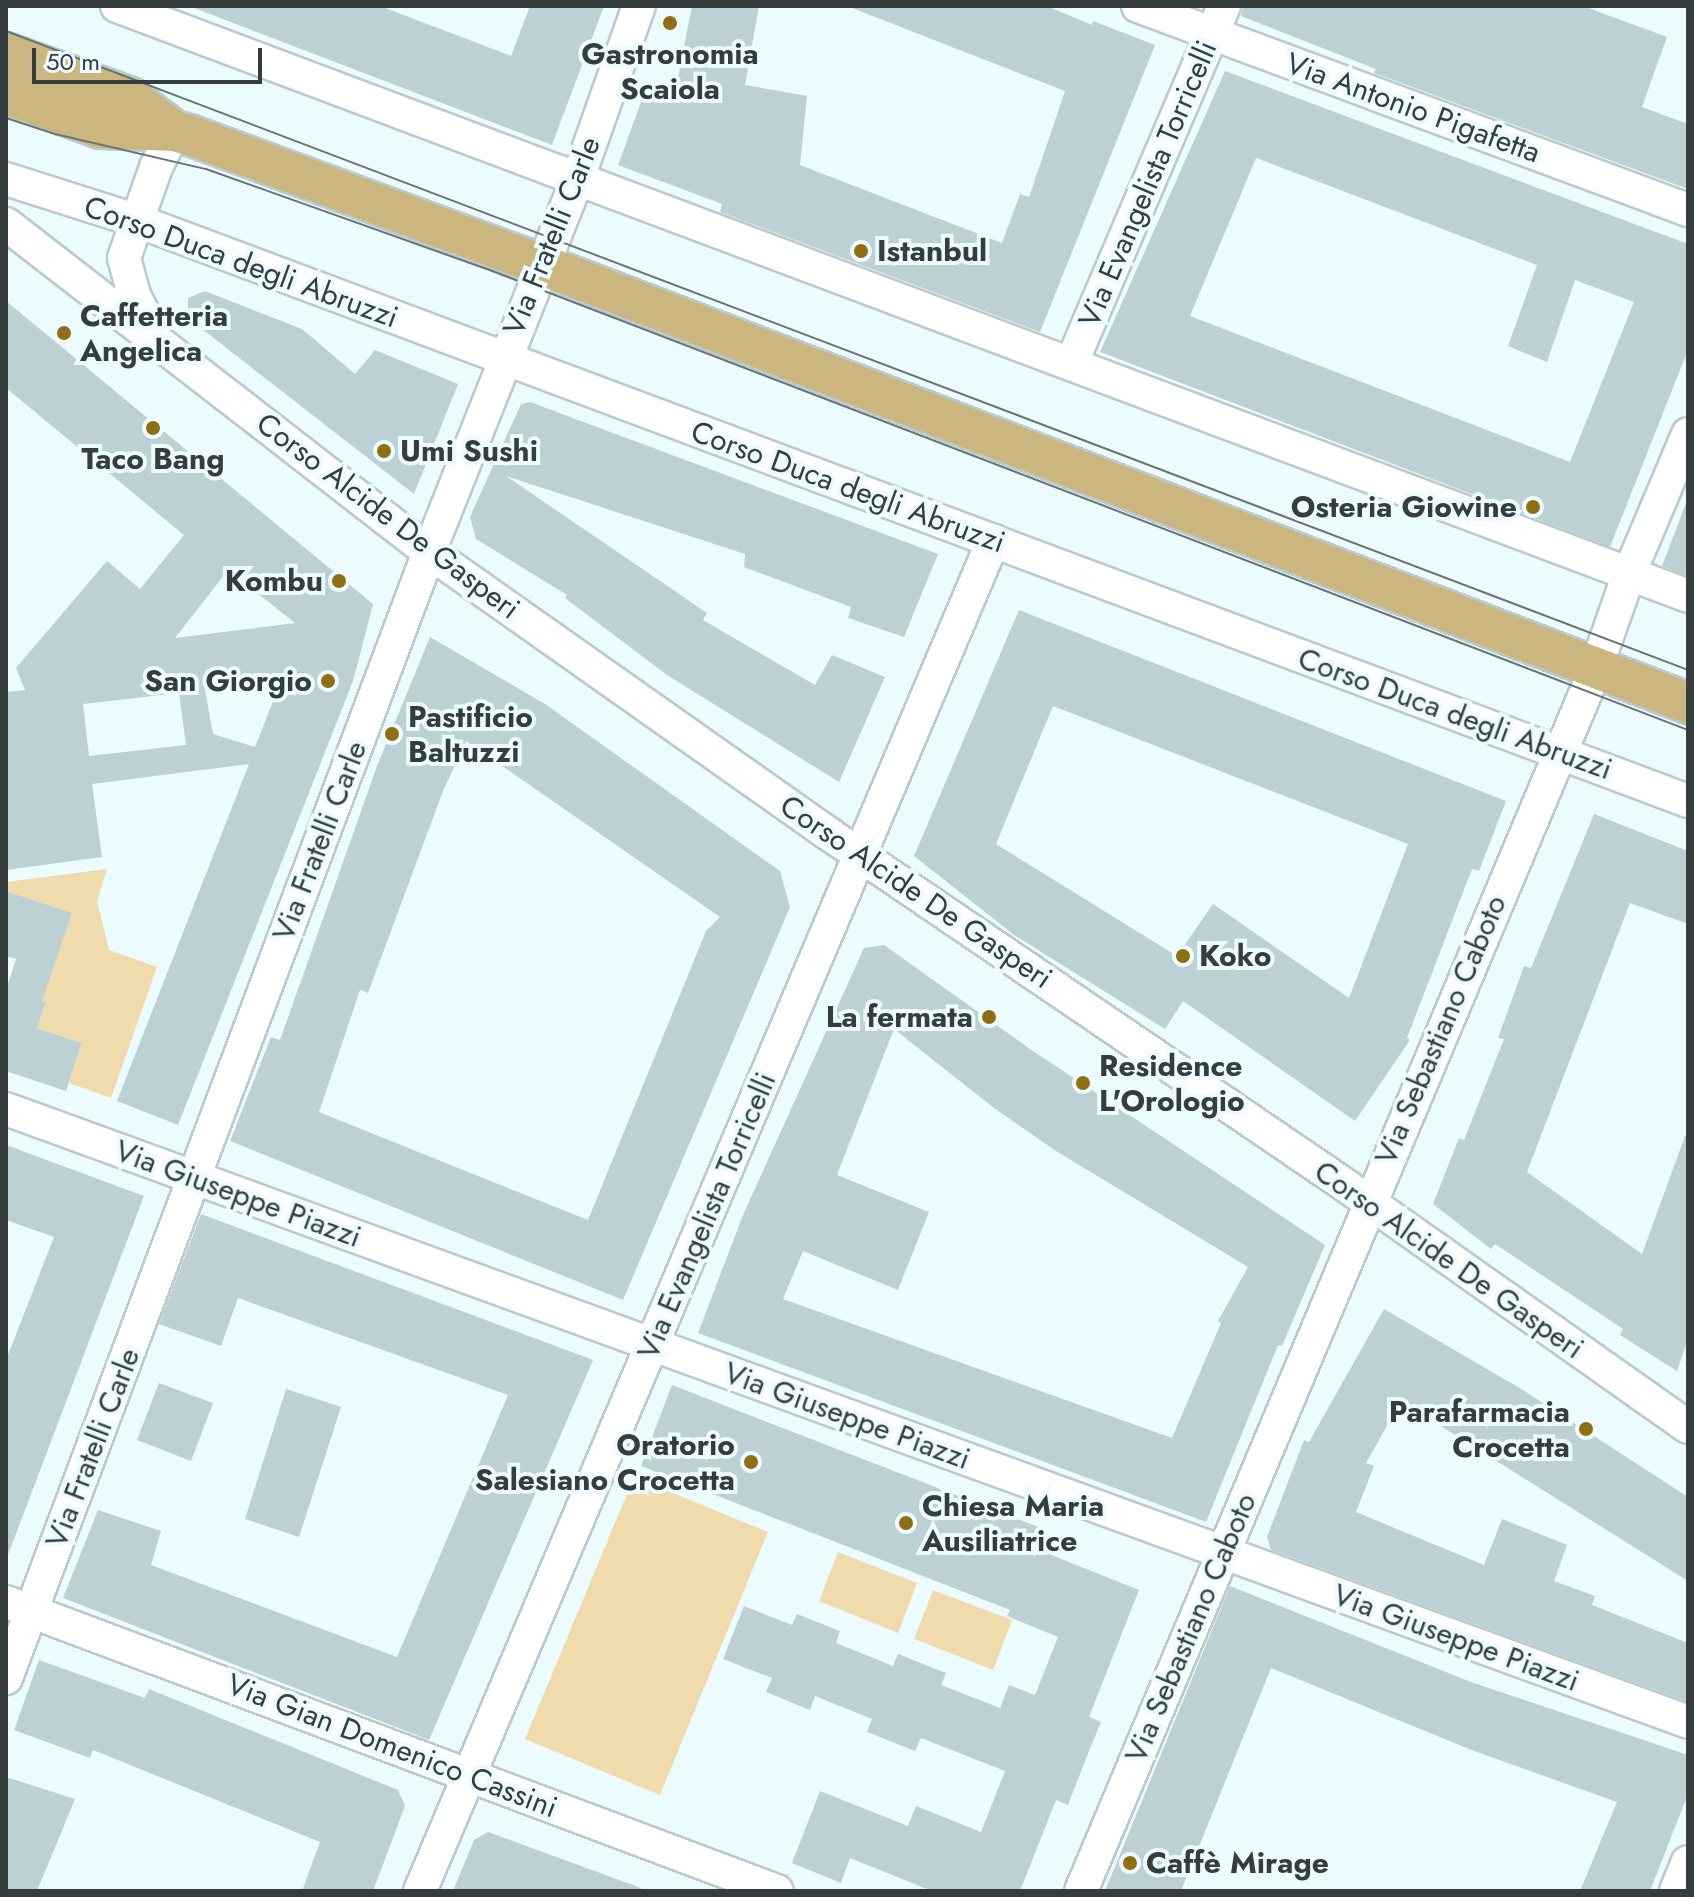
<!DOCTYPE html>
<meta charset="utf-8">
<style>
body{margin:0}
#map{position:relative;width:1694px;height:1897px;overflow:hidden;background:#ecfcfe;font-family:Jost,sans-serif}
div>[style]{position:absolute}
.green>*{inset:0;background:#f0dbac}
.building>*{inset:0;background:#bdd0d3}
.roads{filter:drop-shadow(2px 0 #b9cbce) drop-shadow(-2px 0 #b9cbce) drop-shadow(0 2px #b9cbce) drop-shadow(0 -2px #b9cbce)}
.minor>*{height:32px;margin:-16px;padding:0 16px;transform-origin:16px;border-radius:16px;background:#fff}
.major>*{height:40px;margin:-20px;padding:0 20px;transform-origin:20px;border-radius:20px;background:#ccb67f}
.tram>*{height:2px;margin:-1px;padding:0 1px;transform-origin:1px;border-radius:1px;background:#697374}
.dots>*{width:22px;height:22px;translate:-50% -50%;box-sizing:border-box;border:4px solid #ecfcfe;border-radius:50%}
span{translate:-50% -50%;white-space:nowrap;text-align:center;line-height:1.15;-webkit-text-stroke:8px #ecfcfe;paint-order:stroke}
.poi-label{font-size:30px;color:#353d3e;font-weight:700}
.left{translate:0 -50%;text-align:left}
.right{translate:-100% -50%;text-align:right}
.street-label{font-size:30px;color:#353d3e}
.frame{position:absolute;inset:0;border:8px solid #353d3e;pointer-events:none}
.scale{position:absolute;left:32px;top:48px;width:230px;height:36px;box-sizing:border-box;border:4px solid #353d3e;border-top:0;padding-left:10px;font-size:24px;line-height:28px;white-space:nowrap;color:#353d3e;-webkit-text-stroke:6px #ecfcfe;paint-order:stroke}
</style>
<div id="map">
<div class="green">
<i style="clip-path:polygon(107px 869px,97px 901px,109px 950px,157px 967px,111px 1098px,69px 1083px,82px 1043px,37px 1028px,46px 1002px,6px 989px,52px 971px,71px 913px,6px 891px,6px 882px)"></i>
<i style="clip-path:polygon(634px 1477px,768px 1532px,660px 1795px,525px 1739px)"></i>
<i style="clip-path:polygon(838px 1552px,917px 1583px,898px 1633px,819px 1601px)"></i>
<i style="clip-path:polygon(933px 1590px,1012px 1620px,993px 1670px,914px 1639px)"></i>
</div>
<div class="building">
<i style="clip-path:polygon(189px 6px,380px 6px,511px 56px,530px 6px,604px 6px,552px 145px)"></i>
<i style="clip-path:polygon(692px 6px,759px 6px,745px 85px,807px 96px,800px 165px,1002px 243px,1020px 194px,1029px 197px,1065px 91px,847px 6px,1047px 6px,1092px 25px,1093px 21px,1155px 45px,1040px 332px,720px 212px,722px 204px,618px 165px,645px 91px,674px 98px)"></i>
<i style="clip-path:polygon(1243px 6px,1583px 6px,1667px 37px,1642px 107px,1688px 124px,1688px 189px,1374px 73px,1376px 69px,1241px 16px)"></i>
<i style="clip-path:polygon(evenodd,1225px 71px,1688px 244px,1688px 350px,1610px 547px,1100px 352px,1225px 71px,1256px 158px,1537px 265px,1508px 346px,1547px 362px,1575px 280px,1634px 302px,1570px 462px,1190px 316px,1256px 158px)"></i>
<i style="clip-path:polygon(205px 291px,302px 329px,355px 374px,375px 350px,458px 384px,414px 494px,188px 318px,188px 298px)"></i>
<i style="clip-path:polygon(evenodd,6px 301px,373px 604px,353px 681px,178px 1125px,117px 1101px,249px 764px,92px 784px,102px 857px,6px 870px,6px 692px,25px 690px,16px 668px,107px 561px,140px 589px,184px 535px,6px 388px,6px 301px,228px 570px,295px 623px,175px 638px,228px 570px,6px 301px,281px 681px,255px 747px,213px 734px,205px 690px,281px 681px,6px 301px,179px 693px,186px 745px,89px 756px,83px 704px,179px 693px)"></i>
<i style="clip-path:polygon(530px 402px,938px 554px,904px 637px,848px 618px,851px 607px,744px 567px,745px 554px,506px 476px,707px 613px,703px 620px,815px 685px,832px 655px,885px 677px,839px 782px,667px 675px,565px 598px,567px 595px,476px 539px,470px 517px,521px 404px)"></i>
<i style="clip-path:polygon(1686px 503px,1688px 504px,1688px 576px,1662px 566px)"></i>
<i style="clip-path:polygon(evenodd,1019px 610px,1506px 801px,1479px 871px,1472px 869px,1407px 1038px,1410px 1040px,1355px 1121px,1183px 1001px,1165px 1029px,1014px 935px,914px 856px,1019px 610px,1053px 706px,1408px 844px,1349px 998px,1213px 904px,1177px 956px,996px 844px,1053px 706px)"></i>
<i style="clip-path:polygon(evenodd,430px 637px,545px 704px,780px 871px,790px 907px,623px 1300px,230px 1141px,271px 1037px,280px 1040px,377px 766px,430px 637px,466px 741px,720px 917px,706px 931px,588px 1220px,319px 1112px,360px 990px,368px 993px,443px 791px,466px 741px)"></i>
<i style="clip-path:polygon(1594px 814px,1688px 851px,1688px 924px,1630px 903px,1527px 1172px,1642px 1254px,1685px 1136px,1688px 1136px,1688px 1339px,1677px 1371px,1620px 1335px,1623px 1329px,1495px 1244px,1491px 1249px,1433px 1204px,1459px 1138px,1464px 1140px,1504px 1039px,1498px 1038px,1524px 966px,1531px 968px)"></i>
<i style="clip-path:polygon(6px 891px,72px 913px,42px 1001px,46px 1002px,37px 1028px,82px 1043px,66px 1091px,6px 1071px,6px 990px,16px 959px,6px 956px)"></i>
<i style="clip-path:polygon(evenodd,884px 945px,1033px 1051px,1325px 1245px,1282px 1346px,1278px 1345px,1206px 1522px,698px 1333px,743px 1215px,864px 948px,884px 945px,894px 1029px,994px 1108px,1056px 1151px,1248px 1267px,1218px 1321px,1221px 1323px,1172px 1438px,783px 1299px,803px 1251px,898px 1290px,929px 1212px,837px 1175px,894px 1029px)"></i>
<i style="clip-path:polygon(6px 1145px,144px 1196px,8px 1555px,6px 1360px,54px 1237px,6px 1220px)"></i>
<i style="clip-path:polygon(201px 1214px,593px 1360px,429px 1740px,63px 1598px,98px 1510px,161px 1531px,151px 1565px,397px 1657px,508px 1395px,238px 1298px,221px 1346px,159px 1324px)"></i>
<i style="clip-path:polygon(1384px 1309px,1523px 1390px,1688px 1497px,1688px 1581px,1401px 1401px,1366px 1463px,1374px 1466px,1356px 1512px,1484px 1565px,1502px 1519px,1567px 1545px,1554px 1581px,1595px 1596px,1592px 1605px,1688px 1643px,1688px 1702px,1271px 1550px,1267px 1537px,1304px 1440px,1309px 1442px)"></i>
<i style="clip-path:polygon(159px 1383px,213px 1403px,191px 1461px,137px 1440px)"></i>
<i style="clip-path:polygon(672px 1385px,1041px 1528px,1034px 1548px,1139px 1590px,1089px 1717px,1101px 1722px,1087px 1756px,1068px 1805px,1056px 1800px,1020px 1891px,932px 1891px,850px 1858px,841px 1883px,792px 1863px,820px 1791px,908px 1826px,916px 1806px,981px 1832px,1005px 1771px,921px 1738px,915px 1751px,867px 1732px,872px 1719px,815px 1696px,810px 1710px,766px 1692px,772px 1678px,723px 1659px,744px 1606px,792px 1625px,797px 1614px,840px 1631px,836px 1643px,893px 1666px,898px 1654px,946px 1673px,941px 1685px,1000px 1708px,1009px 1685px,1035px 1695px,1058px 1637px,1007px 1616px,1010px 1610px,641px 1466px)"></i>
<i style="clip-path:polygon(286px 1389px,341px 1407px,299px 1537px,245px 1519px)"></i>
<i style="clip-path:polygon(1230px 1586px,1471px 1682px,1688px 1755px,1688px 1794px,1650px 1891px,1580px 1891px,1617px 1802px,1474px 1751px,1271px 1668px,1181px 1891px,1105px 1891px)"></i>
<i style="clip-path:polygon(39px 1660px,145px 1698px,149px 1689px,398px 1790px,405px 1806px,373px 1891px,302px 1891px,320px 1842px,93px 1750px,90px 1758px,14px 1730px)"></i>
<i style="clip-path:polygon(6px 1777px,75px 1799px,37px 1891px,6px 1891px)"></i>
<i style="clip-path:polygon(488px 1832px,641px 1888px,640px 1891px,453px 1891px,474px 1840px)"></i>
</div>
<div class="roads">
<div class="minor">
<i style="left:117px;top:6px;width:1678px;rotate:20.58deg"></i>
<i style="left:1138px;top:6px;width:587px;rotate:20.35deg"></i>
<i style="left:6px;top:179px;width:135px;rotate:17.6deg"></i>
<i style="left:135px;top:220px;width:1658px;rotate:20.51deg"></i>
<i style="left:6px;top:224px;width:535px;rotate:37.79deg"></i>
<i style="left:429px;top:552px;width:489px;rotate:35.2deg"></i>
<i style="left:829px;top:834px;width:624px;rotate:34.22deg"></i>
<i style="left:1345px;top:1185px;width:420px;rotate:35.2deg"></i>
<i style="left:153px;top:333px;width:42px;rotate:-116.6deg"></i>
<i style="left:134px;top:295px;width:38px;rotate:-105deg"></i>
<i style="left:124px;top:258px;width:96px;rotate:-70.6deg"></i>
<i style="left:156px;top:167px;width:40px;rotate:-63.4deg"></i>
<i style="left:1072px;top:362px;width:387px;rotate:-66.9deg"></i>
<i style="left:6px;top:1109px;width:1790px;rotate:20.02deg"></i>
<i style="left:6px;top:1602px;width:823px;rotate:20.55deg"></i>
<i style="left:6px;top:1678px;width:1203px;rotate:-69.41deg"></i>
<i style="left:429px;top:552px;width:403px;rotate:-68.3deg"></i>
<i style="left:578px;top:178px;width:182px;rotate:-70.5deg"></i>
<i style="left:420px;top:1891px;width:1467px;rotate:-67deg"></i>
<i style="left:1081px;top:1891px;width:1327px;rotate:-67.16deg"></i>
<i style="left:1596px;top:668px;width:100px;rotate:-70.7deg"></i>
<i style="left:1629px;top:574px;width:152px;rotate:-67.1deg"></i>
<i style="left:1676px;top:1891px;width:31px;rotate:-68deg"></i>
</div>
<div class="major">
<i style="left:6px;top:53px;width:133px;rotate:19.8deg"></i>
<i style="left:131px;top:98px;width:54px;rotate:37.5deg"></i>
<i style="left:6px;top:94px;width:101px;rotate:19.7deg"></i>
<i style="left:101px;top:128px;width:73px;rotate:2.4deg"></i>
<i style="left:174px;top:131px;width:16px;rotate:15deg"></i>
<i style="left:189px;top:135px;width:376px;rotate:20.2deg"></i>
<i style="left:542px;top:265px;width:1227px;rotate:20.92deg"></i>
</div>
</div>
<div class="tram">
<i style="left:6px;top:31px;width:1799px;rotate:20.8deg"></i>
<i style="left:6px;top:118px;width:52px;rotate:18.1deg"></i>
<i style="left:55px;top:134px;width:155px;rotate:13.1deg"></i>
<i style="left:206px;top:169px;width:298px;rotate:19.6deg"></i>
<i style="left:487px;top:269px;width:1286px;rotate:21deg"></i>
</div>
<div class="dots">
<i style="left:670px;top:23px;background:#8f6f13"></i>
<i style="left:861px;top:251px;background:#8f6f13"></i>
<i style="left:64px;top:333px;background:#8f6f13"></i>
<i style="left:153px;top:428px;background:#8f6f13"></i>
<i style="left:384px;top:451px;background:#8f6f13"></i>
<i style="left:1533px;top:507px;background:#8f6f13"></i>
<i style="left:339px;top:581px;background:#8f6f13"></i>
<i style="left:328px;top:681px;background:#8f6f13"></i>
<i style="left:392px;top:734px;background:#8f6f13"></i>
<i style="left:1183px;top:956px;background:#8f6f13"></i>
<i style="left:989px;top:1017px;background:#8f6f13"></i>
<i style="left:1083px;top:1083px;background:#8f6f13"></i>
<i style="left:1586px;top:1429px;background:#8f6f13"></i>
<i style="left:751px;top:1462px;background:#8f6f13"></i>
<i style="left:906px;top:1523px;background:#8f6f13"></i>
<i style="left:1130px;top:1863px;background:#8f6f13"></i>
</div>
<div class="poi-label">
<span style="left:670px;top:71px">Gastronomia<br>Scaiola</span>
<span class="left" style="left:877px;top:251px">Istanbul</span>
<span class="left" style="left:80px;top:333px">Caffetteria<br>Angelica</span>
<span class="left" style="left:400px;top:451px">Umi Sushi</span>
<span style="left:153px;top:459px">Taco Bang</span>
<span class="right" style="left:1517px;top:507px">Osteria Giowine</span>
<span class="right" style="left:323px;top:581px">Kombu</span>
<span class="right" style="left:312px;top:681px">San Giorgio</span>
<span class="left" style="left:408px;top:734px">Pastificio<br>Baltuzzi</span>
<span class="left" style="left:1199px;top:956px">Koko</span>
<span class="right" style="left:973px;top:1017px">La fermata</span>
<span class="left" style="left:1099px;top:1083px">Residence<br>L'Orologio</span>
<span class="right" style="left:1570px;top:1429px">Parafarmacia<br>Crocetta</span>
<span class="right" style="left:735px;top:1462px">Oratorio<br>Salesiano Crocetta</span>
<span class="left" style="left:922px;top:1523px">Chiesa Maria<br>Ausiliatrice</span>
<span class="left" style="left:1146px;top:1863px">Caffè Mirage</span>
</div>
<div class="street-label">
<span style="left:1413px;top:108px;rotate:20deg">Via Antonio Pigafetta</span>
<span style="left:1148px;top:184px;rotate:-67deg">Via Evangelista Torricelli</span>
<span style="left:552px;top:236px;rotate:-68deg">Via Fratelli Carle</span>
<span style="left:241px;top:262px;rotate:20deg">Corso Duca degli Abruzzi</span>
<span style="left:848px;top:487px;rotate:20deg">Corso Duca degli Abruzzi</span>
<span style="left:388px;top:516px;rotate:37deg">Corso Alcide De Gasperi</span>
<span style="left:1455px;top:714px;rotate:20deg">Corso Duca degli Abruzzi</span>
<span style="left:320px;top:841px;rotate:-69deg">Via Fratelli Carle</span>
<span style="left:916px;top:892px;rotate:34deg">Corso Alcide De Gasperi</span>
<span style="left:1441px;top:1030px;rotate:-67deg">Via Sebastiano Caboto</span>
<span style="left:238px;top:1194px;rotate:20deg">Via Giuseppe Piazzi</span>
<span style="left:707px;top:1216px;rotate:-67deg">Via Evangelista Torricelli</span>
<span style="left:1449px;top:1260px;rotate:35deg">Corso Alcide De Gasperi</span>
<span style="left:847px;top:1416px;rotate:20deg">Via Giuseppe Piazzi</span>
<span style="left:93px;top:1448px;rotate:-69deg">Via Fratelli Carle</span>
<span style="left:1191px;top:1628px;rotate:-67deg">Via Sebastiano Caboto</span>
<span style="left:1456px;top:1638px;rotate:20deg">Via Giuseppe Piazzi</span>
<span style="left:392px;top:1746px;rotate:21deg">Via Gian Domenico Cassini</span>
</div>
<div class="frame"></div>
<div class="scale">50 m</div>
</div>
